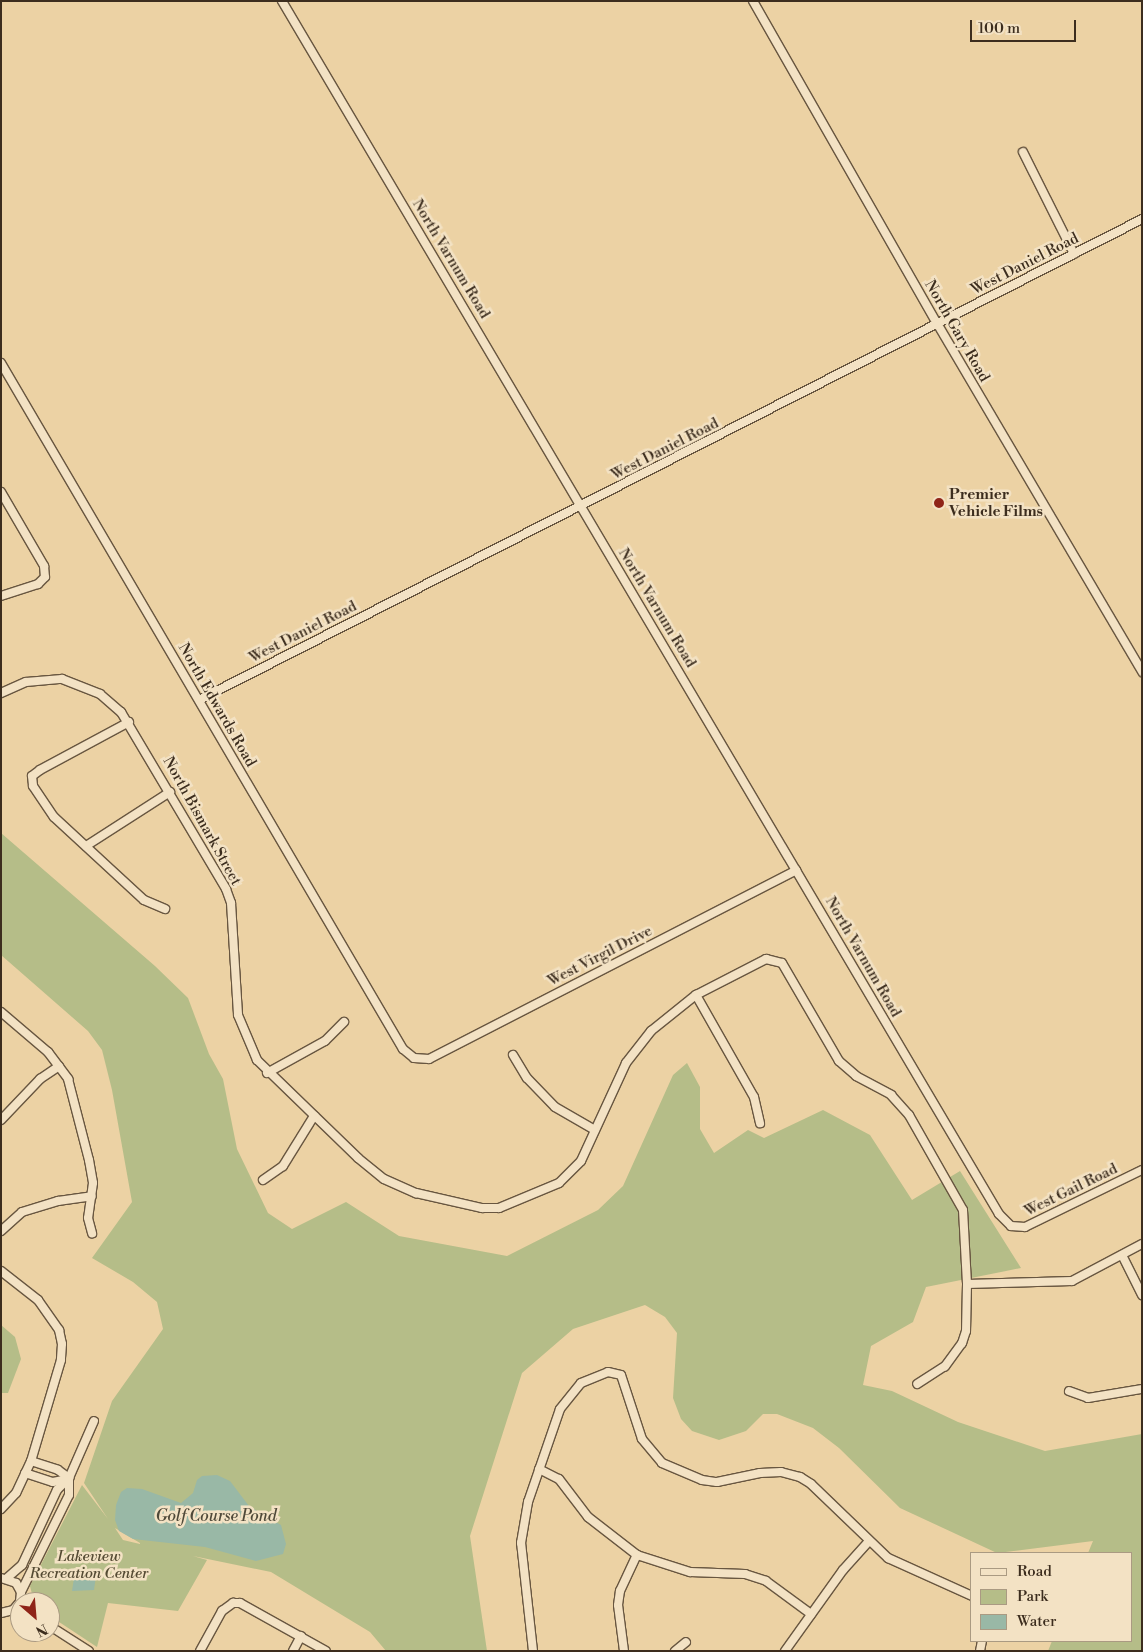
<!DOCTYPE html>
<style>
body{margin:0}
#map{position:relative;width:1143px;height:1652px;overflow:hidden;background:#ecd2a4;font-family:"Libre Bodoni",serif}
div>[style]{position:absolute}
.green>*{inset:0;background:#b5bd88}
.water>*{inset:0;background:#99b8a6}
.roads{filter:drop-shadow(1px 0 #685640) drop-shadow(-1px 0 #685640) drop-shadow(0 1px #685640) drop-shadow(0 -1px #685640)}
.minor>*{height:8px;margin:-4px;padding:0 4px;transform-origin:4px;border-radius:4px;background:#f3e2c4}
.dots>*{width:14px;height:14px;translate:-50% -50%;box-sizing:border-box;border:2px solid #f3e2c4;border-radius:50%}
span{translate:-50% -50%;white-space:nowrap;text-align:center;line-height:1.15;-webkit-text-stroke:5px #f3e2c4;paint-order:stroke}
.street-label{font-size:15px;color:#3c2d1e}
.poi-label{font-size:15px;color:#3c2d1e;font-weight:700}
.left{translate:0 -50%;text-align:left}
.park-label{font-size:15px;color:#544a33;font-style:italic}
.water-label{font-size:16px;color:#4f4939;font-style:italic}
.frame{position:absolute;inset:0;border:2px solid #3c2d1e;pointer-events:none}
.legend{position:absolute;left:970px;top:1552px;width:162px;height:90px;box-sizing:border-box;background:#f3e2c4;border:1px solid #aa9a82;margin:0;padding:6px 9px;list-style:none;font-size:15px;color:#3c2d1e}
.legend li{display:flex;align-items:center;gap:10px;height:25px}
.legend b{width:25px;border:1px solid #aa9a82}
.north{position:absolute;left:10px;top:1592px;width:50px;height:50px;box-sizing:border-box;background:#f3e2c4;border:1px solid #aa9a82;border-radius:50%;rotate:153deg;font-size:14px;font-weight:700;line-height:20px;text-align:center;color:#3c2d1e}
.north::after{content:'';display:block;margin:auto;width:18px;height:22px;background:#8f2418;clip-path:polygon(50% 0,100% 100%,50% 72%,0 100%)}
.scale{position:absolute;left:970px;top:20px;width:106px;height:22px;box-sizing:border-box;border:2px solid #3c2d1e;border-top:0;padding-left:6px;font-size:15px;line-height:18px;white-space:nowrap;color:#3c2d1e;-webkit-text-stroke:4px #f3e2c4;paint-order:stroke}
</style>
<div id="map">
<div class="green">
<i style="clip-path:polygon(evenodd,1px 833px,155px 966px,188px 998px,209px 1054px,223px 1079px,237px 1149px,268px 1213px,292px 1229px,346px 1202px,399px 1236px,507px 1256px,598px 1210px,623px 1186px,673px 1075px,687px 1063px,700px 1087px,700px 1129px,714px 1153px,748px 1130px,764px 1138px,823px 1110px,870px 1135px,912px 1200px,960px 1171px,1021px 1268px,926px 1287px,913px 1322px,871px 1346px,863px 1385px,892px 1391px,958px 1422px,1045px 1451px,1142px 1434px,1142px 1651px,1048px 1651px,1052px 1641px,1132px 1641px,1132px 1553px,1088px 1553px,1093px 1541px,997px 1553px,900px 1508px,839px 1448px,813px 1428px,777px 1414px,763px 1414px,746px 1431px,719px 1440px,692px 1431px,681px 1419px,673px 1398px,677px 1333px,665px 1317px,645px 1305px,573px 1329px,522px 1373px,470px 1536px,487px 1651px,386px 1651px,370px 1632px,271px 1572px,193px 1556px,207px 1560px,178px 1611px,108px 1603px,97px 1647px,50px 1616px,50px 1602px,34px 1602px,30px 1586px,82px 1485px,108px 1519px,84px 1483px,112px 1401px,163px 1329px,157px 1302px,133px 1282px,92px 1258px,132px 1202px,112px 1090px,102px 1050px,88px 1031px,1px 955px,1px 833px,115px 1528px,140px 1543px,140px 1544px,123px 1540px,115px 1528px)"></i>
<i style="clip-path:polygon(1px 1325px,15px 1337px,21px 1359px,8px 1393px,1px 1393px)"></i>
</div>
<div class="water">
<i style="clip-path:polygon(217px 1475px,230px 1481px,249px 1506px,281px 1525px,286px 1544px,283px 1554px,256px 1561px,205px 1547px,133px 1539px,119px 1531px,115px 1520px,116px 1505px,121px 1492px,127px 1488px,142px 1489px,181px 1503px,193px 1493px,197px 1480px,202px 1476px)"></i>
<i style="clip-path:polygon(86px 1575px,96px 1576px,94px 1590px,72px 1591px,74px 1578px,85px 1580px)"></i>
</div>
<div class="roads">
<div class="minor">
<i style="left:282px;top:1px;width:1409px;rotate:59.41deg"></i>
<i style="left:999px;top:1214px;width:17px;rotate:45deg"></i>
<i style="left:1011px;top:1226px;width:14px;rotate:4deg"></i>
<i style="left:1025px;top:1227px;width:130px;rotate:-26deg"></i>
<i style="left:753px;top:1px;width:373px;rotate:60.3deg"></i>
<i style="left:938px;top:325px;width:403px;rotate:59.5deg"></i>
<i style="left:1023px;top:152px;width:114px;rotate:63.4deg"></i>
<i style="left:1px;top:363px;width:795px;rotate:59.63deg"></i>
<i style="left:403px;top:1049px;width:14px;rotate:39deg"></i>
<i style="left:414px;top:1058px;width:15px;rotate:4deg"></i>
<i style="left:429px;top:1059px;width:413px;rotate:-27.2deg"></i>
<i style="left:1px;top:492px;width:86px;rotate:59.8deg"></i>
<i style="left:44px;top:566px;width:11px;rotate:85deg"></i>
<i style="left:45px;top:577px;width:10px;rotate:135deg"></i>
<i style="left:38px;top:584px;width:39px;rotate:162deg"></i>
<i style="left:1px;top:693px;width:27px;rotate:-24deg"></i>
<i style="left:26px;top:682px;width:36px;rotate:-5deg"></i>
<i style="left:62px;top:679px;width:41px;rotate:21.5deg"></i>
<i style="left:100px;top:694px;width:28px;rotate:41deg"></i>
<i style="left:121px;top:712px;width:206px;rotate:59.3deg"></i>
<i style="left:226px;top:889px;width:15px;rotate:70deg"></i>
<i style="left:231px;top:903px;width:112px;rotate:86.4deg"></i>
<i style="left:238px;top:1015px;width:49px;rotate:67.1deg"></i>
<i style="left:257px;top:1060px;width:141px;rotate:44.1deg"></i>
<i style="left:358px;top:1158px;width:33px;rotate:39deg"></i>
<i style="left:384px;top:1179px;width:35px;rotate:24deg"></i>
<i style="left:416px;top:1193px;width:68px;rotate:12.8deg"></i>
<i style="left:482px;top:1208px;width:17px"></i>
<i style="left:499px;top:1208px;width:65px;rotate:-22.6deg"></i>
<i style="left:559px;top:1183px;width:31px;rotate:-45deg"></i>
<i style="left:581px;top:1161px;width:108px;rotate:-65.3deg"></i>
<i style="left:626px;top:1063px;width:41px;rotate:-52deg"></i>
<i style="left:651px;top:1031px;width:58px;rotate:-38.7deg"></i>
<i style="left:696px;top:995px;width:79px;rotate:-27.2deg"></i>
<i style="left:766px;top:959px;width:16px;rotate:14deg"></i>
<i style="left:782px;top:963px;width:113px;rotate:59.8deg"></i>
<i style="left:839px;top:1061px;width:23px;rotate:41deg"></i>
<i style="left:856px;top:1076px;width:40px;rotate:28deg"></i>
<i style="left:891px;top:1095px;width:27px;rotate:48deg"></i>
<i style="left:909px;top:1115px;width:109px;rotate:60.4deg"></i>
<i style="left:963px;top:1210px;width:74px;rotate:86.9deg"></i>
<i style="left:967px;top:1284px;width:47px;rotate:91.2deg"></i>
<i style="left:966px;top:1331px;width:13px;rotate:108deg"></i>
<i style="left:962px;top:1343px;width:29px;rotate:126deg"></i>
<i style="left:945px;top:1366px;width:33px;rotate:147deg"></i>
<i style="left:199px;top:700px;width:1059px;rotate:-27.02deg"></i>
<i style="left:129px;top:722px;width:101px;rotate:151.7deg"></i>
<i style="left:40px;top:770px;width:10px;rotate:143deg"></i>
<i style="left:32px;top:776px;width:10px;rotate:84deg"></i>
<i style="left:33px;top:786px;width:37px;rotate:56deg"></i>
<i style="left:54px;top:817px;width:122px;rotate:42.7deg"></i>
<i style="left:144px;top:900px;width:23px;rotate:23deg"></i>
<i style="left:86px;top:846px;width:100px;rotate:-32.7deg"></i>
<i style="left:696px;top:995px;width:117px;rotate:60.4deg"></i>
<i style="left:754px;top:1097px;width:27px;rotate:77deg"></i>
<i style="left:1px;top:1012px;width:62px;rotate:40.4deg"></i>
<i style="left:48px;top:1052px;width:34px;rotate:53deg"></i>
<i style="left:68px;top:1079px;width:84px;rotate:75.5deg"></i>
<i style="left:89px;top:1160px;width:23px;rotate:80deg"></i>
<i style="left:93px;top:1183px;width:35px;rotate:98deg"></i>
<i style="left:88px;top:1218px;width:16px;rotate:75deg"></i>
<i style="left:513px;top:1055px;width:27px;rotate:59deg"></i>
<i style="left:527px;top:1078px;width:40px;rotate:46deg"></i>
<i style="left:555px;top:1107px;width:46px;rotate:29.9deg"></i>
<i style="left:267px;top:1073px;width:66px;rotate:-28.9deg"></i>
<i style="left:325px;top:1041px;width:27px;rotate:-45deg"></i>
<i style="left:1px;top:1120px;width:57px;rotate:-46.4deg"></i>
<i style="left:40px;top:1079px;width:23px;rotate:-34deg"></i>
<i style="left:263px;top:1180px;width:24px;rotate:-35deg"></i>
<i style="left:283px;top:1166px;width:59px;rotate:-58.2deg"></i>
<i style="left:1px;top:1231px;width:28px;rotate:-42deg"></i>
<i style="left:22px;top:1212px;width:38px;rotate:-17deg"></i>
<i style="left:58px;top:1201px;width:34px;rotate:-8deg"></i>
<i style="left:1122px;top:1255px;width:45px;rotate:63.4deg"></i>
<i style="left:1px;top:1271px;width:47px;rotate:38.1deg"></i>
<i style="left:38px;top:1300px;width:37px;rotate:55deg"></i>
<i style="left:59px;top:1330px;width:14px;rotate:78deg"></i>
<i style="left:62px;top:1344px;width:16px;rotate:94deg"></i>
<i style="left:61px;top:1360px;width:105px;rotate:106.5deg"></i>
<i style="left:31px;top:1461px;width:35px;rotate:115deg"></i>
<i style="left:16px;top:1493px;width:22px;rotate:133deg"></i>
<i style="left:967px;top:1284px;width:105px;rotate:-1.6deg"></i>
<i style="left:1072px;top:1281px;width:79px;rotate:-27.9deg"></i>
<i style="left:1069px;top:1391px;width:20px;rotate:20deg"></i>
<i style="left:1088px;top:1398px;width:55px;rotate:-9.5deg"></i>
<i style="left:31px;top:1461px;width:28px;rotate:18deg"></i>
<i style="left:58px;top:1470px;width:14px;rotate:36deg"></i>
<i style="left:539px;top:1469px;width:22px;rotate:27deg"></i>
<i style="left:559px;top:1479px;width:48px;rotate:52.7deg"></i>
<i style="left:588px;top:1517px;width:62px;rotate:37.8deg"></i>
<i style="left:637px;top:1555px;width:56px;rotate:17.8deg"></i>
<i style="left:690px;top:1572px;width:55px;rotate:2.1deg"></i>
<i style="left:745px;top:1574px;width:22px;rotate:18deg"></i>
<i style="left:766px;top:1581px;width:56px;rotate:36.3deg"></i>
<i style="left:25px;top:1473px;width:29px;rotate:18deg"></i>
<i style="left:53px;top:1482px;width:14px;rotate:-12deg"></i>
<i style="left:1px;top:1578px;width:16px;rotate:18deg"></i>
<i style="left:16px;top:1583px;width:10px;rotate:61deg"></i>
<i style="left:21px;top:1592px;width:10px;rotate:96deg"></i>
<i style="left:7px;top:1578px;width:20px;rotate:-41deg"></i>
<i style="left:22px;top:1565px;width:83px;rotate:-65deg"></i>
<i style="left:57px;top:1490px;width:17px;rotate:-45deg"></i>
<i style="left:21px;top:1592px;width:108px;rotate:-63.7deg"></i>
<i style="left:69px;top:1495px;width:17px;rotate:-90deg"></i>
<i style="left:69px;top:1478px;width:62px;rotate:-66.3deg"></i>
<i style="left:1px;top:1613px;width:12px;rotate:-14deg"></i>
<i style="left:13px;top:1610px;width:11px;rotate:-49deg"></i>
<i style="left:50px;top:1626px;width:46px;rotate:32.7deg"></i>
<i style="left:200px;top:1651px;width:46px;rotate:-61.2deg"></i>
<i style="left:222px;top:1611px;width:14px;rotate:-36deg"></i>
<i style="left:233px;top:1603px;width:7px"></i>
<i style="left:240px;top:1603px;width:98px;rotate:29.2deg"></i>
<i style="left:293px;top:1651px;width:17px;rotate:-62deg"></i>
<i style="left:533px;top:1651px;width:109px;rotate:-96.3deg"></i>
<i style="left:521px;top:1543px;width:42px;rotate:-80.3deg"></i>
<i style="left:528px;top:1502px;width:98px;rotate:-71deg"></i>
<i style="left:560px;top:1409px;width:33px;rotate:-51deg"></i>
<i style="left:581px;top:1383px;width:29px;rotate:-22deg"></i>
<i style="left:608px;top:1372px;width:13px;rotate:13deg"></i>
<i style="left:621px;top:1375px;width:67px;rotate:71.8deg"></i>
<i style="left:642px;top:1439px;width:31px;rotate:50deg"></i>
<i style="left:662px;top:1463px;width:43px;rotate:23deg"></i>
<i style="left:702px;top:1480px;width:15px;rotate:8deg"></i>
<i style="left:717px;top:1482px;width:44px;rotate:-11.8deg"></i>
<i style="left:760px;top:1473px;width:21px;rotate:-3deg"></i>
<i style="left:781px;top:1472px;width:20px;rotate:15deg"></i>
<i style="left:800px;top:1477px;width:13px;rotate:32deg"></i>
<i style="left:811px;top:1484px;width:107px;rotate:43.9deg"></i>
<i style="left:888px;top:1558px;width:92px;rotate:24.3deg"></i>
<i style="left:624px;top:1651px;width:46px;rotate:-97.4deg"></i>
<i style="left:618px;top:1605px;width:14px;rotate:-82deg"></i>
<i style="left:620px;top:1591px;width:40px;rotate:-65deg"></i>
<i style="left:675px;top:1651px;width:14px;rotate:-39deg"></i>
<i style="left:785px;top:1651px;width:100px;rotate:-54.4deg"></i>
<i style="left:843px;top:1570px;width:39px;rotate:-48deg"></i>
<i style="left:980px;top:1651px;width:10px;rotate:-79deg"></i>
</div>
</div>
<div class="dots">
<i style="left:939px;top:503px;background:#8f2418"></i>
</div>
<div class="street-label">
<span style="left:451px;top:259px;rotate:59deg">North Varnum Road</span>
<span style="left:1025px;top:264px;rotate:-27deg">West Daniel Road</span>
<span style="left:957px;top:331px;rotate:60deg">North Gary Road</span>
<span style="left:665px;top:449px;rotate:-27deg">West Daniel Road</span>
<span style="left:657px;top:608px;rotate:59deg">North Varnum Road</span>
<span style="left:303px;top:632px;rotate:-27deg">West Daniel Road</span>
<span style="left:217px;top:705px;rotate:60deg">North Edwards Road</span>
<span style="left:202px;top:821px;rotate:61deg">North Bismark Street</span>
<span style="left:600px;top:956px;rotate:-27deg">West Virgil Drive</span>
<span style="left:863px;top:957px;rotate:60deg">North Varnum Road</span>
<span style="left:1071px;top:1190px;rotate:-26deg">West Gail Road</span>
</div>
<div class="poi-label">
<span class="left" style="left:949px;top:503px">Premier<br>Vehicle Films</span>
</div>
<div class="park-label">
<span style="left:89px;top:1565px">Lakeview<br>Recreation Center</span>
</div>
<div class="water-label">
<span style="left:216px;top:1516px">Golf Course Pond</span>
</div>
<div class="frame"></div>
<ul class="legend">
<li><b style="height:6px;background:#f3e2c4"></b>Road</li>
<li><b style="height:14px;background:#b5bd88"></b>Park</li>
<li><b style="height:14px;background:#99b8a6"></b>Water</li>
</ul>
<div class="north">N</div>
<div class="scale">100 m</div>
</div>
